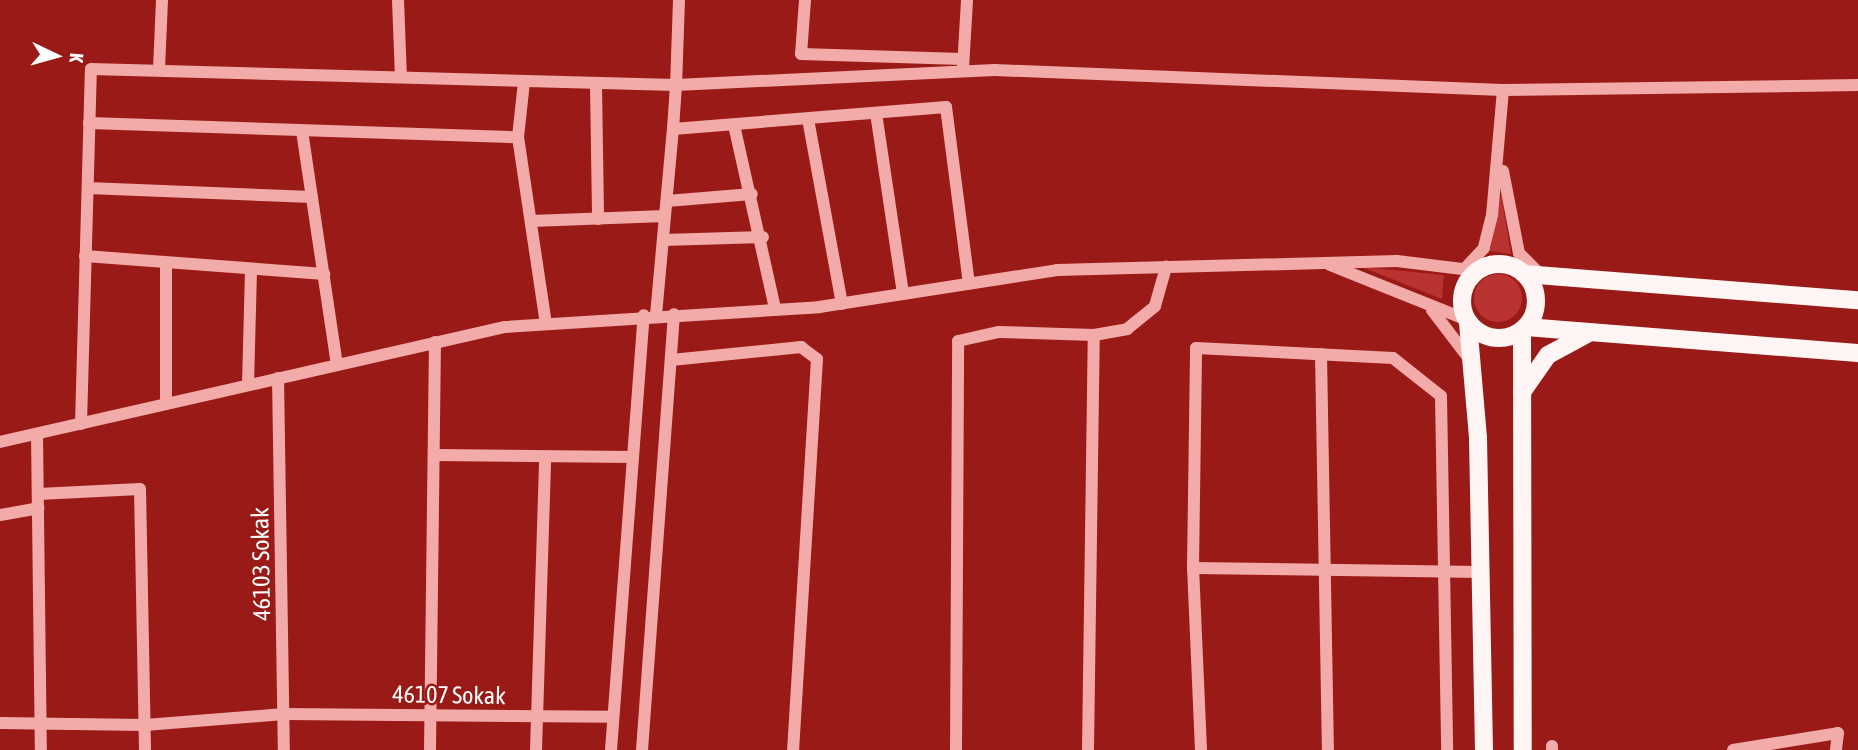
<!DOCTYPE html>
<style>
body{margin:0}
#map{position:relative;width:1858px;height:750px;overflow:hidden;background:#991a16;font-family:"Asap Condensed",sans-serif}
div>[style]{position:absolute}
.green>*{inset:0;background:#b93330}
.round{border-radius:50%}
.minor>*{height:12px;margin:-6px;padding:0 6px;transform-origin:6px;border-radius:6px;background:#f2aba9}
.major>*{height:18px;margin:-9px;padding:0 9px;transform-origin:9px;border-radius:9px;background:#fff5f4}
.major>.ring{margin:-9px;padding:0;box-sizing:content-box;background:none;border:18px solid #fff5f4;border-radius:50%}
span{translate:-50% -50%;white-space:nowrap;text-align:center;line-height:1.15;-webkit-text-stroke:5px #991a16;paint-order:stroke}
.street-label{font-size:24px;color:#fff}
.north{position:absolute;left:21px;top:21px;width:70px;height:70px;-webkit-text-stroke:5px #991a16;paint-order:stroke;rotate:95deg;font-size:19px;font-weight:700;line-height:28px;text-align:center;color:#fff}
.north::after{content:'';display:block;margin:auto;width:24px;height:32px;background:#fff;clip-path:polygon(50% 0,100% 100%,50% 72%,0 100%)}
</style>
<div id="map">
<div class="green">
<i style="clip-path:polygon(1501px 194px,1511px 254px,1490px 251px)"></i>
<i style="clip-path:polygon(1362px 267px,1444px 275px,1442px 299px)"></i>
<i class="round" style="left:1474px;top:274px;width:48px;height:48px"></i>
</div>
<div class="minor">
<i style="left:398px;top:0;width:77px;rotate:87.8deg"></i>
<i style="left:679px;top:0;width:85px;rotate:92deg"></i>
<i style="left:676px;top:85px;width:319px;rotate:-2.7deg"></i>
<i style="left:995px;top:70px;width:508px;rotate:2.25deg"></i>
<i style="left:1503px;top:90px;width:125px;rotate:95deg"></i>
<i style="left:1492px;top:215px;width:34px;rotate:104deg"></i>
<i style="left:1484px;top:248px;width:26px;rotate:133deg"></i>
<i style="left:805px;top:0;width:54px;rotate:94.2deg"></i>
<i style="left:801px;top:54px;width:161px;rotate:1.8deg"></i>
<i style="left:963px;top:68px;width:68px;rotate:-86.6deg"></i>
<i style="left:159px;top:69px;width:69px;rotate:-87.5deg"></i>
<i style="left:596px;top:86px;width:133px;rotate:89.1deg"></i>
<i style="left:1503px;top:90px;width:355px;rotate:-0.8deg"></i>
<i style="left:876px;top:113px;width:183px;rotate:81.5deg"></i>
<i style="left:808px;top:119px;width:188px;rotate:79.6deg"></i>
<i style="left:89px;top:123px;width:429px;rotate:1.9deg"></i>
<i style="left:518px;top:137px;width:189px;rotate:81.5deg"></i>
<i style="left:734px;top:125px;width:189px;rotate:77.4deg"></i>
<i style="left:302px;top:131px;width:236px;rotate:81.5deg"></i>
<i style="left:518px;top:137px;width:55px;rotate:-83.8deg"></i>
<i style="left:1503px;top:171px;width:84px;rotate:79deg"></i>
<i style="left:1519px;top:253px;width:31px;rotate:45deg"></i>
<i style="left:88px;top:188px;width:224px;rotate:2.3deg"></i>
<i style="left:667px;top:201px;width:85px;rotate:-4.7deg"></i>
<i style="left:531px;top:221px;width:134px;rotate:-2.1deg"></i>
<i style="left:663px;top:240px;width:100px;rotate:-1.7deg"></i>
<i style="left:85px;top:256px;width:240px;rotate:4.3deg"></i>
<i style="left:166px;top:263px;width:141px;rotate:90deg"></i>
<i style="left:1330px;top:265px;width:145px;rotate:21.8deg"></i>
<i style="left:1432px;top:310px;width:58px;rotate:52.7deg"></i>
<i style="left:656px;top:315px;width:187px;rotate:-84.8deg"></i>
<i style="left:673px;top:129px;width:274px;rotate:-4.6deg"></i>
<i style="left:946px;top:107px;width:178px;rotate:82.6deg"></i>
<i style="left:1321px;top:354px;width:396px;rotate:89deg"></i>
<i style="left:671px;top:360px;width:131px;rotate:-5.7deg"></i>
<i style="left:801px;top:347px;width:20px;rotate:37deg"></i>
<i style="left:817px;top:359px;width:392px;rotate:93.5deg"></i>
<i style="left:278px;top:378px;width:372px;rotate:89.1deg"></i>
<i style="left:248px;top:385px;width:116px;rotate:-88.5deg"></i>
<i style="left:81px;top:424px;width:355px;rotate:-88.4deg"></i>
<i style="left:91px;top:69px;width:585px;rotate:1.57deg"></i>
<i style="left:676px;top:85px;width:44px;rotate:93.9deg"></i>
<i style="left:37px;top:434px;width:316px;rotate:89.3deg"></i>
<i style="left:0;top:442px;width:518px;rotate:-12.83deg"></i>
<i style="left:505px;top:327px;width:315px;rotate:-3.6deg"></i>
<i style="left:819px;top:307px;width:241px;rotate:-8.8deg"></i>
<i style="left:1057px;top:270px;width:340px;rotate:-1.5deg"></i>
<i style="left:1397px;top:261px;width:82px;rotate:7deg"></i>
<i style="left:436px;top:455px;width:197px;rotate:0.6deg"></i>
<i style="left:38px;top:494px;width:102px;rotate:-2.8deg"></i>
<i style="left:140px;top:489px;width:261px;rotate:88.9deg"></i>
<i style="left:0;top:515px;width:39px;rotate:-10deg"></i>
<i style="left:1193px;top:568px;width:287px;rotate:0.8deg"></i>
<i style="left:0;top:723px;width:145px;rotate:0.8deg"></i>
<i style="left:145px;top:725px;width:139px;rotate:-4.5deg"></i>
<i style="left:284px;top:714px;width:329px;rotate:0.5deg"></i>
<i style="left:1552px;top:746px;width:4px;rotate:90deg"></i>
<i style="left:430px;top:750px;width:408px;rotate:-89.3deg"></i>
<i style="left:536px;top:750px;width:291px;rotate:-88.2deg"></i>
<i style="left:611px;top:750px;width:436px;rotate:-85.7deg"></i>
<i style="left:642px;top:750px;width:437px;rotate:-85.8deg"></i>
<i style="left:956px;top:750px;width:409px;rotate:-89.7deg"></i>
<i style="left:958px;top:341px;width:42px;rotate:-12.4deg"></i>
<i style="left:999px;top:332px;width:95px;rotate:1.8deg"></i>
<i style="left:1094px;top:335px;width:34px;rotate:-10deg"></i>
<i style="left:1127px;top:329px;width:36px;rotate:-39deg"></i>
<i style="left:1155px;top:306px;width:41px;rotate:-74.2deg"></i>
<i style="left:1088px;top:750px;width:415px;rotate:-89.2deg"></i>
<i style="left:1201px;top:750px;width:182px;rotate:-92.5deg"></i>
<i style="left:1193px;top:568px;width:220px;rotate:-89.2deg"></i>
<i style="left:1196px;top:348px;width:197px;rotate:2.9deg"></i>
<i style="left:1393px;top:358px;width:61px;rotate:38.4deg"></i>
<i style="left:1441px;top:396px;width:354px;rotate:89deg"></i>
<i style="left:1733px;top:750px;width:106px;rotate:-9.2deg"></i>
<i style="left:1838px;top:733px;width:17px;rotate:97deg"></i>
</div>
<div class="major">
<i class="ring" style="left:1462px;top:264px;width:56px;height:56px"></i>
<i style="left:1524px;top:274px;width:335px;rotate:4.5deg"></i>
<i style="left:1468px;top:323px;width:115px;rotate:85deg"></i>
<i style="left:1478px;top:438px;width:312px;rotate:88.9deg"></i>
<i style="left:1526px;top:327px;width:333px;rotate:4.5deg"></i>
<i style="left:1522px;top:330px;width:420px;rotate:89.9deg"></i>
<i style="left:1522px;top:392px;width:45px;rotate:-54.9deg"></i>
<i style="left:1548px;top:355px;width:44px;rotate:-28.3deg"></i>
</div>
<div class="street-label">
<span style="left:261px;top:564px;rotate:-91deg">46103 Sokak</span>
<span style="left:449px;top:695px;rotate:1deg">46107 Sokak</span>
</div>
<div class="north">K</div>
</div>
